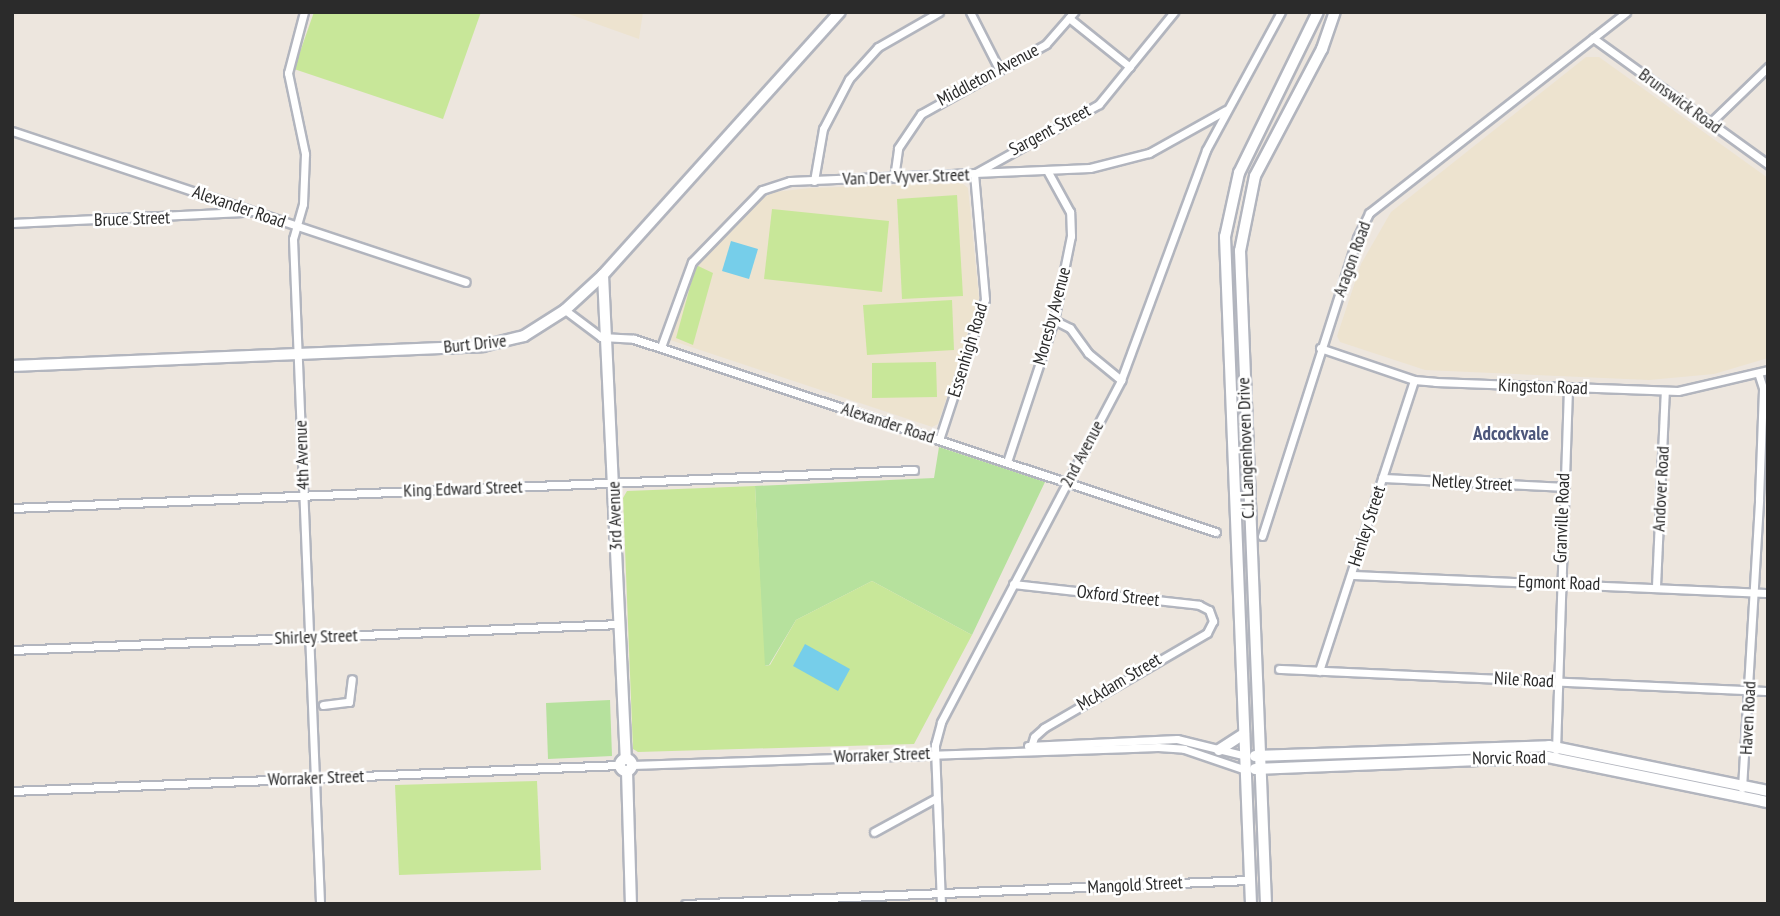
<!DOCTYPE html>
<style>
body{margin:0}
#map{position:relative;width:1780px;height:916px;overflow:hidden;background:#ede6de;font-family:"PT Sans Narrow",sans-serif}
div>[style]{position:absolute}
.education>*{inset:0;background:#ede3cf}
.green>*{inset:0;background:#b6e19d}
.pitch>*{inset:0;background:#c8e799}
.water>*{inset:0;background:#76ceea}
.roads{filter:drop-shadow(2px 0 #b2b5be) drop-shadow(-2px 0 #b2b5be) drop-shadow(0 2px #b2b5be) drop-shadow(0 -2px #b2b5be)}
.street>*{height:7px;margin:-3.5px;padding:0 3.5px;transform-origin:3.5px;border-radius:3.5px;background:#fff}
.secondary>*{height:10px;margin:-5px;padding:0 5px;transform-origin:5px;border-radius:5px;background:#fff}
.secondary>.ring{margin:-5px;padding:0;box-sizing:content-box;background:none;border:10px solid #fff;border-radius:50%}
span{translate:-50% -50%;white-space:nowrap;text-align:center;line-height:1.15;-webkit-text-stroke:5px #fff;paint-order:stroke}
.street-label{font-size:18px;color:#2b2b2b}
.neighbourhood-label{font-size:19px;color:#4d577b;font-weight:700}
.frame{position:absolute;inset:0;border:14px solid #2b2b2b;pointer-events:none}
</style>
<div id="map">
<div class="education">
<i style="clip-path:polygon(563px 12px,643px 12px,639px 39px)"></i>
<i style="clip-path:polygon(1586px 57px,1599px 57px,1768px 178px,1768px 358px,1714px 374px,1649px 380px,1425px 370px,1340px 342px,1337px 336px,1361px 264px,1391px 212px)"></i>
<i style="clip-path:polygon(962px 183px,968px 188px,979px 298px,938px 424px,932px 427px,670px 340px,691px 270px,757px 201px,774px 192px,810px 188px)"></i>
</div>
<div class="green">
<i style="clip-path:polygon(939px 447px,1045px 482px,972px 635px,872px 581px,796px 620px,769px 665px,764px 666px,755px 486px,934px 478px)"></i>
<i style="clip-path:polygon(610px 700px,612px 756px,548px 759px,546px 703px)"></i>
</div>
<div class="pitch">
<i style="clip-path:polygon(314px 12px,481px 12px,443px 119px,294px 69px)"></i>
<i style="clip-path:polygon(957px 195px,963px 296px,902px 299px,897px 199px)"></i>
<i style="clip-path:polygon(772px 209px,889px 221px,882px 292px,764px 279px)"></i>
<i style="clip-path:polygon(696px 265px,713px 273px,693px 345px,676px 338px)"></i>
<i style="clip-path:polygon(952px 300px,954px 350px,867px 355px,863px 305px)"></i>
<i style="clip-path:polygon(936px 362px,937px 397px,872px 398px,872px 363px)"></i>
<i style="clip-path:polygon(755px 486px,765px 666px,770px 665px,796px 620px,872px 581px,972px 635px,914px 744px,638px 752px,633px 749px,623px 498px,627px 491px)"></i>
<i style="clip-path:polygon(537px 781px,541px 870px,399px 875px,395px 785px)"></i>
</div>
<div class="water">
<i style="clip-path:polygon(731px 241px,758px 249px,749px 279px,722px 271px)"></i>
<i style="clip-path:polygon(805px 644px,850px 669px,838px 691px,793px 666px)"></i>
</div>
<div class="roads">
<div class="street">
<i style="left:304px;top:12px;width:63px;rotate:104.7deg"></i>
<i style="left:288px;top:73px;width:83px;rotate:78.1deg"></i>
<i style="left:305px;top:154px;width:50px;rotate:92.3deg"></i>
<i style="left:303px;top:204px;width:36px;rotate:106deg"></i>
<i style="left:293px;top:239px;width:666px;rotate:87.67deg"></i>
<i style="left:970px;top:12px;width:64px;rotate:63deg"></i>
<i style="left:1069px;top:18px;width:78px;rotate:38.8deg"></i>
<i style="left:1593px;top:38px;width:216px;rotate:35.8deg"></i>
<i style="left:1710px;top:123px;width:81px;rotate:-44deg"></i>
<i style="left:12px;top:131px;width:478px;rotate:18.4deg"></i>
<i style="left:894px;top:178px;width:30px;rotate:-82deg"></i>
<i style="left:898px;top:148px;width:41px;rotate:-55.9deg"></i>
<i style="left:921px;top:114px;width:143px;rotate:-29.2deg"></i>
<i style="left:1046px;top:44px;width:43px;rotate:-48.8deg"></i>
<i style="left:814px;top:181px;width:53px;rotate:-80.2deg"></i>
<i style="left:823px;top:129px;width:56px;rotate:-62.5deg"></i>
<i style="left:849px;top:79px;width:43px;rotate:-47.8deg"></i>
<i style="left:878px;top:47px;width:70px;rotate:-29.8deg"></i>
<i style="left:12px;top:223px;width:237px;rotate:-2.7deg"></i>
<i style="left:565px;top:310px;width:45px;rotate:36.9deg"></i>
<i style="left:601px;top:337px;width:33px;rotate:3deg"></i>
<i style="left:634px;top:339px;width:613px;rotate:18.35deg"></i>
<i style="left:1054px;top:320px;width:18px;rotate:27deg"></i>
<i style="left:1070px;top:328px;width:31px;rotate:54deg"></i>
<i style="left:1088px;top:353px;width:43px;rotate:39.3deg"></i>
<i style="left:661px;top:347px;width:90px;rotate:-70deg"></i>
<i style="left:692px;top:262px;width:100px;rotate:-45.8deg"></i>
<i style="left:762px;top:190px;width:29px;rotate:-18deg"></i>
<i style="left:790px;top:181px;width:300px;rotate:-2.5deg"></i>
<i style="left:1090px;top:168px;width:61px;rotate:-14.3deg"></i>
<i style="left:1149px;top:153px;width:88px;rotate:-29.2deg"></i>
<i style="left:1320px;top:348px;width:99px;rotate:18.8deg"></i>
<i style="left:1414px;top:380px;width:21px;rotate:5deg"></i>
<i style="left:1435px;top:382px;width:243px;rotate:2.1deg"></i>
<i style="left:1678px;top:391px;width:92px;rotate:-13.1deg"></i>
<i style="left:939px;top:440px;width:148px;rotate:-71.9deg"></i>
<i style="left:985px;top:299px;width:125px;rotate:-95deg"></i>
<i style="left:974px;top:174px;width:143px;rotate:-29.2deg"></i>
<i style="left:1099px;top:104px;width:119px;rotate:-50.8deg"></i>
<i style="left:1007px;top:462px;width:150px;rotate:-71.7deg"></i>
<i style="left:1054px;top:320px;width:86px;rotate:-78.6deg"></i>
<i style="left:1071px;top:236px;width:24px;rotate:-92deg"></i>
<i style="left:1070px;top:212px;width:46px;rotate:-118.8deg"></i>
<i style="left:1382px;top:478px;width:181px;rotate:2.8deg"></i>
<i style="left:12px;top:508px;width:903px;rotate:-2.41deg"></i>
<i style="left:1262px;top:536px;width:313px;rotate:-72.3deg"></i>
<i style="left:1357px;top:238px;width:28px;rotate:-64deg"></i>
<i style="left:1369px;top:213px;width:326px;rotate:-38deg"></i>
<i style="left:1351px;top:575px;width:417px;rotate:2.5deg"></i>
<i style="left:1013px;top:584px;width:187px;rotate:6.4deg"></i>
<i style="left:1199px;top:605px;width:11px;rotate:27deg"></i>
<i style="left:1209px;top:610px;width:12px;rotate:70deg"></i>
<i style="left:1213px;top:621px;width:13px;rotate:117deg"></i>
<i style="left:1207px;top:633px;width:189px;rotate:149.8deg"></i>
<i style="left:1044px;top:728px;width:13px;rotate:138deg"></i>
<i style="left:1034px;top:737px;width:14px;rotate:107deg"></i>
<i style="left:1656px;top:586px;width:195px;rotate:-87.4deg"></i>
<i style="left:12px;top:650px;width:608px;rotate:-2.45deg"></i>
<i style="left:1279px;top:669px;width:489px;rotate:2.6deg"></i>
<i style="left:1319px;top:671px;width:306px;rotate:-71.9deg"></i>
<i style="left:323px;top:705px;width:26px;rotate:-7deg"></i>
<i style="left:349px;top:702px;width:23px;rotate:-83deg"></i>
<i style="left:1028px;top:746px;width:149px;rotate:-2.7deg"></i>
<i style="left:1177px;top:739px;width:71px;rotate:13.8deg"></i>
<i style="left:1556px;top:750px;width:362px;rotate:-88.1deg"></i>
<i style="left:632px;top:765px;width:526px;rotate:-1.96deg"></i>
<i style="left:1158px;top:747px;width:26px;rotate:4deg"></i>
<i style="left:1184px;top:749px;width:65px;rotate:18.7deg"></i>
<i style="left:1742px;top:788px;width:289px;rotate:-86.6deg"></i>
<i style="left:1759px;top:499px;width:111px;rotate:-87.9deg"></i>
<i style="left:1763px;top:388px;width:16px;rotate:-108deg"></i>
<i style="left:12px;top:791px;width:608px;rotate:-2.45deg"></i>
<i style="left:874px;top:832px;width:71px;rotate:-28.7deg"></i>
<i style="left:685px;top:904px;width:565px;rotate:-2.44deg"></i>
<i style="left:941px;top:904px;width:159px;rotate:-92.2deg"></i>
<i style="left:935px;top:745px;width:24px;rotate:-75deg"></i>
<i style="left:941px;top:722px;width:386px;rotate:-62.2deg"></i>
<i style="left:1121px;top:380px;width:245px;rotate:-69.7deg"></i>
<i style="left:1206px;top:150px;width:157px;rotate:-61.5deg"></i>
</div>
<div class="secondary">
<i style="left:603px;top:275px;width:484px;rotate:87.3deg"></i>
<i style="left:12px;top:366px;width:471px;rotate:-2.4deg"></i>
<i style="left:483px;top:346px;width:42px;rotate:-13.7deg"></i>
<i style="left:524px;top:336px;width:49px;rotate:-32.4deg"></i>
<i style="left:565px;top:310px;width:52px;rotate:-42.6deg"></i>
<i style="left:603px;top:275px;width:354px;rotate:-48deg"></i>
<i style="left:1219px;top:750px;width:30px;rotate:-33deg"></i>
<i style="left:1255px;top:756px;width:294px;rotate:-1.9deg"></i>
<i style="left:1549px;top:746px;width:224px;rotate:11.6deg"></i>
<i class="ring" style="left:620px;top:759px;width:2px;height:2px"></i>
<i style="left:1255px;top:769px;width:293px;rotate:-2.3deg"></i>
<i style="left:1548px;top:757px;width:225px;rotate:11.6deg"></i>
<i style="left:627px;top:771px;width:133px;rotate:88.3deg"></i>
<i style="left:1251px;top:904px;width:668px;rotate:-92.23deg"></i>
<i style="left:1225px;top:237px;width:66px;rotate:-77.7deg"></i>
<i style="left:1239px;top:173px;width:179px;rotate:-63.9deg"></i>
<i style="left:1266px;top:904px;width:654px;rotate:-92.28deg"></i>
<i style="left:1240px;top:251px;width:76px;rotate:-78.7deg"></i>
<i style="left:1255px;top:176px;width:144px;rotate:-62.2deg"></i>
<i style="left:1322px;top:49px;width:39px;rotate:-71deg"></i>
</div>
</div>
<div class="street-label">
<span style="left:988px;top:75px;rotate:-28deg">Middleton Avenue</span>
<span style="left:1680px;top:101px;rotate:36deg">Brunswick Road</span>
<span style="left:1050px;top:130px;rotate:-28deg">Sargent Street</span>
<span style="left:906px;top:177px;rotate:-2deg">Van Der Vyver Street</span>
<span style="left:239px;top:207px;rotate:19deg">Alexander Road</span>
<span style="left:132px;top:219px;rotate:-2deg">Bruce Street</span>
<span style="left:1352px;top:259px;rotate:-70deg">Aragon Road</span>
<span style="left:1052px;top:316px;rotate:-75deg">Moresby Avenue</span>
<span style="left:475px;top:344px;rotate:-6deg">Burt Drive</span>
<span style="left:968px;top:350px;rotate:-73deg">Essenhigh Road</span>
<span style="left:1543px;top:387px;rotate:2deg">Kingston Road</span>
<span style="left:888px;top:423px;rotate:18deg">Alexander Road</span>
<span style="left:1246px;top:448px;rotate:-92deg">C.J. Langenhoven Drive</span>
<span style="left:1082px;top:454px;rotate:-62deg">2nd Avenue</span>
<span style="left:302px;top:455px;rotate:-92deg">4th Avenue</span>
<span style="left:1472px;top:483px;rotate:3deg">Netley Street</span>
<span style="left:463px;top:489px;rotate:-2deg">King Edward Street</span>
<span style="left:1661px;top:489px;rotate:-87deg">Andover Road</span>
<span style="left:615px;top:516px;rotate:-92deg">3rd Avenue</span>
<span style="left:1562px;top:518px;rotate:-88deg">Granville Road</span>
<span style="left:1367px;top:526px;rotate:-72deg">Henley Street</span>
<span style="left:1559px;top:583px;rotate:2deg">Egmont Road</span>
<span style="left:1118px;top:596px;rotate:6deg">Oxford Street</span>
<span style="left:316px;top:637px;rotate:-2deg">Shirley Street</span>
<span style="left:1524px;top:680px;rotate:3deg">Nile Road</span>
<span style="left:1119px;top:682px;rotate:-31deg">McAdam Street</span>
<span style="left:1748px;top:718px;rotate:-87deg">Haven Road</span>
<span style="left:882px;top:755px;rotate:-2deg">Worraker Street</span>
<span style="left:1509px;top:758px;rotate:-1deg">Norvic Road</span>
<span style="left:316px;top:778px;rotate:-2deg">Worraker Street</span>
<span style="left:1135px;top:885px;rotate:-3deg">Mangold Street</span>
</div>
<div class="neighbourhood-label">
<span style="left:1511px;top:434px">Adcockvale</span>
</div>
<div class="frame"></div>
</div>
